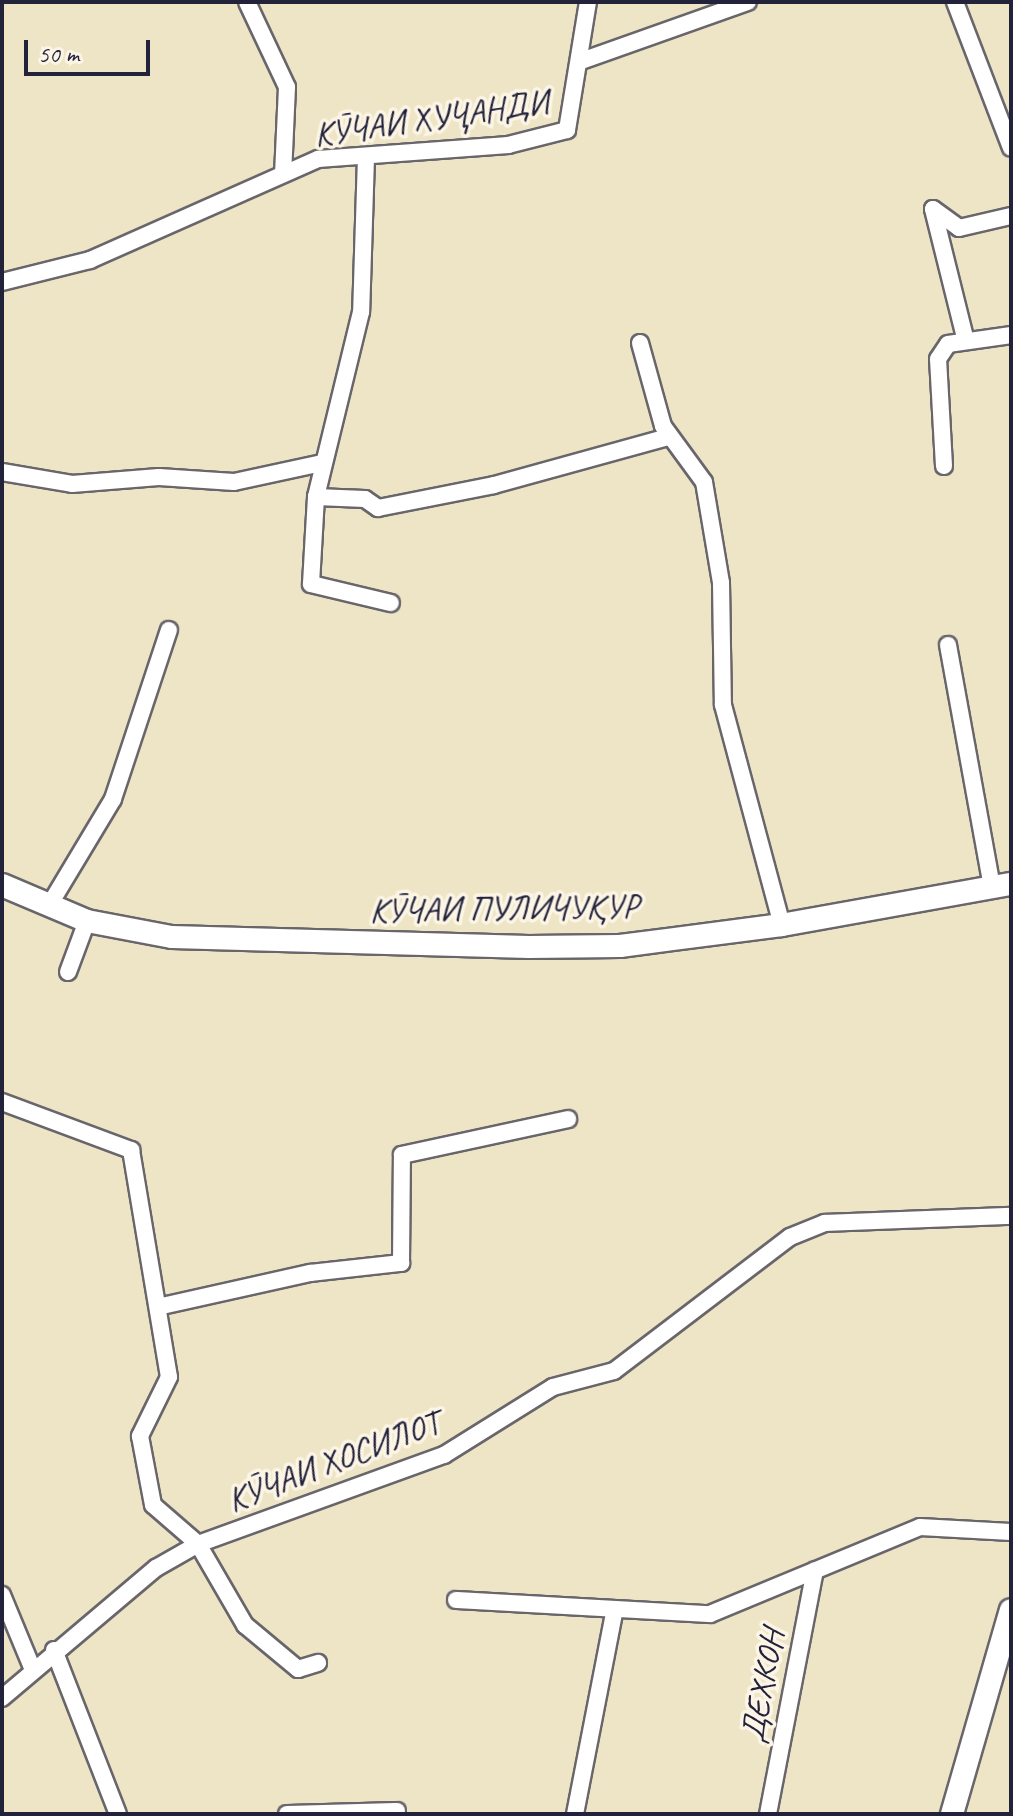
<!DOCTYPE html>
<meta charset="utf-8">
<style>
body{margin:0}
#map{position:relative;width:1013px;height:1816px;overflow:hidden;background:#ede5c5;font-family:Caveat,sans-serif}
div>[style]{position:absolute}
.roads{filter:drop-shadow(2px 0 #69666b) drop-shadow(-2px 0 #69666b) drop-shadow(0 2px #69666b) drop-shadow(0 -2px #69666b)}
.street>*{height:16px;margin:-8px;padding:0 8px;transform-origin:8px;border-radius:8px;background:#fff}
.secondary>*{height:22px;margin:-11px;padding:0 11px;transform-origin:11px;border-radius:11px;background:#fff}
span{translate:-50% -50%;white-space:nowrap;text-align:center;line-height:1.15;-webkit-text-stroke:7px #fcf5e5;paint-order:stroke}
.street-label{font-size:34px;color:#22223b}
.frame{position:absolute;inset:0;border:4px solid #22223b;pointer-events:none}
.scale{position:absolute;left:24px;top:40px;width:126px;height:36px;box-sizing:border-box;border:4px solid #22223b;border-top:0;padding-left:10px;font-size:24px;line-height:28px;white-space:nowrap;color:#22223b;-webkit-text-stroke:6px #fcf5e5;paint-order:stroke}
</style>
<div id="map">
<div class="roads">
<div class="street">
<i style="left:247px;top:2px;width:94px;rotate:64.8deg"></i>
<i style="left:287px;top:87px;width:87px;rotate:92.6deg"></i>
<i style="left:955px;top:2px;width:156px;rotate:69deg"></i>
<i style="left:581px;top:61px;width:177px;rotate:-19.5deg"></i>
<i style="left:366px;top:157px;width:155px;rotate:91.8deg"></i>
<i style="left:361px;top:312px;width:190px;rotate:103.7deg"></i>
<i style="left:316px;top:497px;width:87px;rotate:93.3deg"></i>
<i style="left:311px;top:584px;width:82px;rotate:13.4deg"></i>
<i style="left:933px;top:209px;width:136px;rotate:76deg"></i>
<i style="left:933px;top:209px;width:32px;rotate:36deg"></i>
<i style="left:959px;top:228px;width:53px;rotate:-13deg"></i>
<i style="left:2px;top:282px;width:91px;rotate:-14deg"></i>
<i style="left:90px;top:260px;width:249px;rotate:-23.9deg"></i>
<i style="left:318px;top:159px;width:191px;rotate:-4.2deg"></i>
<i style="left:508px;top:145px;width:61px;rotate:-14.3deg"></i>
<i style="left:567px;top:130px;width:130px;rotate:-80.7deg"></i>
<i style="left:640px;top:343px;width:86px;rotate:74.5deg"></i>
<i style="left:663px;top:426px;width:69px;rotate:53.8deg"></i>
<i style="left:704px;top:482px;width:102px;rotate:80.4deg"></i>
<i style="left:721px;top:583px;width:122px;rotate:89.1deg"></i>
<i style="left:723px;top:705px;width:228px;rotate:75deg"></i>
<i style="left:944px;top:466px;width:107px;rotate:-93.2deg"></i>
<i style="left:938px;top:359px;width:18px;rotate:-56deg"></i>
<i style="left:948px;top:344px;width:64px;rotate:-8.1deg"></i>
<i style="left:2px;top:472px;width:71px;rotate:9.7deg"></i>
<i style="left:72px;top:484px;width:87px;rotate:-4.6deg"></i>
<i style="left:159px;top:477px;width:75px;rotate:3.8deg"></i>
<i style="left:234px;top:482px;width:90px;rotate:-12.2deg"></i>
<i style="left:316px;top:497px;width:49px;rotate:2.3deg"></i>
<i style="left:365px;top:499px;width:16px;rotate:35deg"></i>
<i style="left:378px;top:508px;width:118px;rotate:-11.2deg"></i>
<i style="left:494px;top:485px;width:180px;rotate:-15.4deg"></i>
<i style="left:948px;top:645px;width:245px;rotate:79.7deg"></i>
<i style="left:50px;top:904px;width:122px;rotate:-59deg"></i>
<i style="left:113px;top:799px;width:178px;rotate:-71.7deg"></i>
<i style="left:68px;top:972px;width:54px;rotate:-69.6deg"></i>
<i style="left:2px;top:1102px;width:138px;rotate:20.4deg"></i>
<i style="left:131px;top:1150px;width:230px;rotate:80.5deg"></i>
<i style="left:169px;top:1377px;width:66px;rotate:116.2deg"></i>
<i style="left:140px;top:1436px;width:70px;rotate:79.3deg"></i>
<i style="left:153px;top:1505px;width:60px;rotate:40.9deg"></i>
<i style="left:198px;top:1544px;width:94px;rotate:59.9deg"></i>
<i style="left:245px;top:1625px;width:69px;rotate:39.7deg"></i>
<i style="left:298px;top:1669px;width:21px;rotate:-17deg"></i>
<i style="left:162px;top:1306px;width:152px;rotate:-12.6deg"></i>
<i style="left:310px;top:1273px;width:92px;rotate:-6.3deg"></i>
<i style="left:401px;top:1263px;width:108px;rotate:-89.5deg"></i>
<i style="left:402px;top:1155px;width:170px;rotate:-12.2deg"></i>
<i style="left:2px;top:1595px;width:81px;rotate:67.5deg"></i>
<i style="left:456px;top:1600px;width:254px;rotate:3.2deg"></i>
<i style="left:710px;top:1614px;width:227px;rotate:-22.5deg"></i>
<i style="left:920px;top:1527px;width:91px;rotate:3.1deg"></i>
<i style="left:54px;top:1650px;width:176px;rotate:68.7deg"></i>
<i style="left:2px;top:1698px;width:202px;rotate:-40.2deg"></i>
<i style="left:156px;top:1568px;width:48px;rotate:-29.7deg"></i>
<i style="left:198px;top:1544px;width:262px;rotate:-19.9deg"></i>
<i style="left:444px;top:1455px;width:128px;rotate:-32deg"></i>
<i style="left:553px;top:1387px;width:63px;rotate:-14.7deg"></i>
<i style="left:614px;top:1371px;width:221px;rotate:-37.3deg"></i>
<i style="left:790px;top:1237px;width:38px;rotate:-22deg"></i>
<i style="left:825px;top:1223px;width:186px;rotate:-2.2deg"></i>
<i style="left:287px;top:1814px;width:110px;rotate:-1.6deg"></i>
<i style="left:575px;top:1814px;width:205px;rotate:-79deg"></i>
<i style="left:768px;top:1814px;width:248px;rotate:-79.1deg"></i>
</div>
<div class="secondary">
<i style="left:2px;top:885px;width:92px;rotate:23deg"></i>
<i style="left:87px;top:921px;width:86px;rotate:10.7deg"></i>
<i style="left:172px;top:937px;width:357px;rotate:1.6deg"></i>
<i style="left:529px;top:947px;width:91px;rotate:-0.6deg"></i>
<i style="left:620px;top:946px;width:163px;rotate:-7.4deg"></i>
<i style="left:782px;top:925px;width:233px;rotate:-10.2deg"></i>
<i style="left:952px;top:1814px;width:212px;rotate:-73.9deg"></i>
</div>
</div>
<div class="street-label">
<span style="left:431px;top:118px;rotate:-8deg">КӮЧАИ ХУҶАНДИ</span>
<span style="left:504px;top:908px;rotate:-1deg">КӮЧАИ ПУЛИЧУҚУР</span>
<span style="left:333px;top:1461px;rotate:-21deg">КӮЧАИ ХОСИЛОТ</span>
<span style="left:762px;top:1686px;rotate:-79deg">ДЕХКОН</span>
</div>
<div class="frame"></div>
<div class="scale">50 m</div>
</div>
